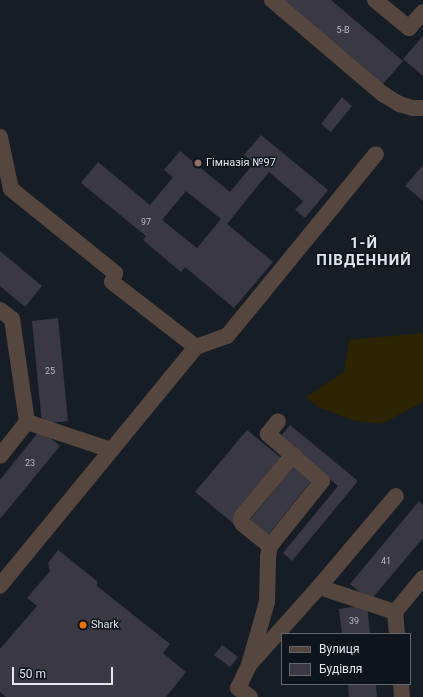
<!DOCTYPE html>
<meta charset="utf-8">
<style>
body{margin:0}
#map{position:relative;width:423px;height:697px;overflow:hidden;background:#171d25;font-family:Roboto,sans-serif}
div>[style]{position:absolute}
.sand>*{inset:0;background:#2b2302}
.building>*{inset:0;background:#393843}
.minor>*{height:16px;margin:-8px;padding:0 8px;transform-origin:8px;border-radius:8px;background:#55473f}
.dots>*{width:11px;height:11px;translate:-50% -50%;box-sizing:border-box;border:2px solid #0e141c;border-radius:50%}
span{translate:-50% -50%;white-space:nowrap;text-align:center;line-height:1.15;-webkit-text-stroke:3px #0e141c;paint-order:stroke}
.number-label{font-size:9px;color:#b8bac2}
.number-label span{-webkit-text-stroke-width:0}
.poi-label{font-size:11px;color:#e2e6ec}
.left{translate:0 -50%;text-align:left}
.district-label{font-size:15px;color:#e2e6ec;font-weight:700;letter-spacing:1px}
.legend{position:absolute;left:281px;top:633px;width:130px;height:52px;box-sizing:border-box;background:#0e141c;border:1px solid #63686f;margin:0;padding:5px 7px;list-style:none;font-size:12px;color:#e2e6ec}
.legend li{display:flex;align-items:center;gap:8px;height:20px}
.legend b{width:20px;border:1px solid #63686f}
.scale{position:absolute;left:12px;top:667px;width:101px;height:18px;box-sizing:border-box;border:2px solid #e2e6ec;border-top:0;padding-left:5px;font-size:12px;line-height:14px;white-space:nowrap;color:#e2e6ec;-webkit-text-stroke:3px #0e141c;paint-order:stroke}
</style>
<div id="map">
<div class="sand">
<i style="clip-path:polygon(423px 333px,423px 402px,381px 424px,352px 420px,318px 407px,306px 397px,344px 372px,349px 340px)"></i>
</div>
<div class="building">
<i style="clip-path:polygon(283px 0,331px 0,403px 61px,383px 84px)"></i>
<i style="clip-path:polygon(423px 36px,423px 76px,403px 59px)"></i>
<i style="clip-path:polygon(342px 97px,352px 106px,331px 132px,321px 124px)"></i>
<i style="clip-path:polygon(evenodd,261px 135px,328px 190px,305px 218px,295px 210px,303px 201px,269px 172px,227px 224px,273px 262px,234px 308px,185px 267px,181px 272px,143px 240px,146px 236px,81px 183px,98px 162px,150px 205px,173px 177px,164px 170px,180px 151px,230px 192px,254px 163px,244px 155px,261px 135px,186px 191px,221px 219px,197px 248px,162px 220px,186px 191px)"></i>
<i style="clip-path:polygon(423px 165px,423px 201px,405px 186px)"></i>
<i style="clip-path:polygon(0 251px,42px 286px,25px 307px,0 286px)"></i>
<i style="clip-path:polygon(58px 318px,68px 421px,42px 424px,32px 321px)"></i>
<i style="clip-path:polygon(290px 425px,358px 481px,292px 561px,283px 553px,338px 486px,279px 438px)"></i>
<i style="clip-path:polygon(40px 430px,60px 446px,0 519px,0 480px)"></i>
<i style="clip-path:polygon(247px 430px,286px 462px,234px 524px,195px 492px)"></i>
<i style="clip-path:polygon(295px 464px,313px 479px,268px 535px,250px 520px)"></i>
<i style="clip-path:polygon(419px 501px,423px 505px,423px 538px,370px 601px,350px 584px)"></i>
<i style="clip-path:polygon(58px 550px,97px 581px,97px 586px,170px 644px,163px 653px,186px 672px,166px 697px,6px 697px,0 692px,0 649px,37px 606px,27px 598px,50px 571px,48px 563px)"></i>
<i style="clip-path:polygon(367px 605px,370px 634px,342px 634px,339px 609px)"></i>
<i style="clip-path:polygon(222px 645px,238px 657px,230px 667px,214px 655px)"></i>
<i style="clip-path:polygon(348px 684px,376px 684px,377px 697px,349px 697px)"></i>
</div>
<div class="minor">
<i style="left:272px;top:0;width:145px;rotate:40.3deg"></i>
<i style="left:383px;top:94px;width:19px;rotate:32deg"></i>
<i style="left:399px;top:104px;width:15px;rotate:16deg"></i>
<i style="left:413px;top:108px;width:10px"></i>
<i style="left:375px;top:0;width:44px;rotate:39.5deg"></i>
<i style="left:409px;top:28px;width:21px;rotate:-49deg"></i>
<i style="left:0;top:137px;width:53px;rotate:78.1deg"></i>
<i style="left:11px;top:189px;width:134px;rotate:38.9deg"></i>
<i style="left:115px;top:273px;width:9px;rotate:108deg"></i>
<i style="left:112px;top:282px;width:106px;rotate:37.7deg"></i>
<i style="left:196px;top:347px;width:309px;rotate:129.4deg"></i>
<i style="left:0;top:310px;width:15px;rotate:37deg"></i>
<i style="left:12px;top:319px;width:104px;rotate:81.7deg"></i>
<i style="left:27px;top:422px;width:43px;rotate:128.5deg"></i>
<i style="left:196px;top:347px;width:33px;rotate:-20deg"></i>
<i style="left:227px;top:336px;width:235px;rotate:-50.7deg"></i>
<i style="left:27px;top:422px;width:89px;rotate:18.4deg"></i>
<i style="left:270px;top:546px;width:35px;rotate:-141deg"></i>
<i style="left:243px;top:524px;width:4px;rotate:-124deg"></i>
<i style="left:241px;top:521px;width:5px;rotate:-79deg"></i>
<i style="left:242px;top:516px;width:80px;rotate:-50.1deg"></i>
<i style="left:319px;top:587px;width:80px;rotate:18.2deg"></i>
<i style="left:397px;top:634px;width:22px;rotate:-95deg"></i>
<i style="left:395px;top:612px;width:44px;rotate:-50.5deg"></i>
<i style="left:249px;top:665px;width:66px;rotate:-74.1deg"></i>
<i style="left:267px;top:602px;width:45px;rotate:-88.7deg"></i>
<i style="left:268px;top:557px;width:11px;rotate:-80deg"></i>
<i style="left:270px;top:546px;width:83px;rotate:-51.3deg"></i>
<i style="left:322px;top:481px;width:72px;rotate:-139deg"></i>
<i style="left:268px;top:434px;width:16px;rotate:-52deg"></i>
<i style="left:401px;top:684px;width:13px;rotate:86deg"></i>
<i style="left:250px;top:697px;width:15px;rotate:-143deg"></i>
<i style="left:238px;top:688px;width:25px;rotate:-64deg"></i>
<i style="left:249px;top:665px;width:105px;rotate:-48.1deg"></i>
<i style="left:319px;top:587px;width:119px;rotate:-49.8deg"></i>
</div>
<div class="dots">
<i style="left:198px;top:163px;background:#8d6e63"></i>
<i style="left:83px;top:625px;background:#e8710a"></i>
</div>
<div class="number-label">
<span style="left:343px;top:30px">5-В</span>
<span style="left:146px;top:222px">97</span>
<span style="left:50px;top:371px">25</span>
<span style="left:30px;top:463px">23</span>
<span style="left:386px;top:561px">41</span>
<span style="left:354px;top:621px">39</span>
</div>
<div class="poi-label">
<span class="left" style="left:206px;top:163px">Гімназія №97</span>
<span class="left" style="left:91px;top:625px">Shark</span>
</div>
<div class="district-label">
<span style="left:364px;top:252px">1-Й<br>ПІВДЕННИЙ</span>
</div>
<ul class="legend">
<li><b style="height:5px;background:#55473f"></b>Вулиця</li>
<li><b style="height:11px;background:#393843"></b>Будівля</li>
</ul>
<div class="scale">50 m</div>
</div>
